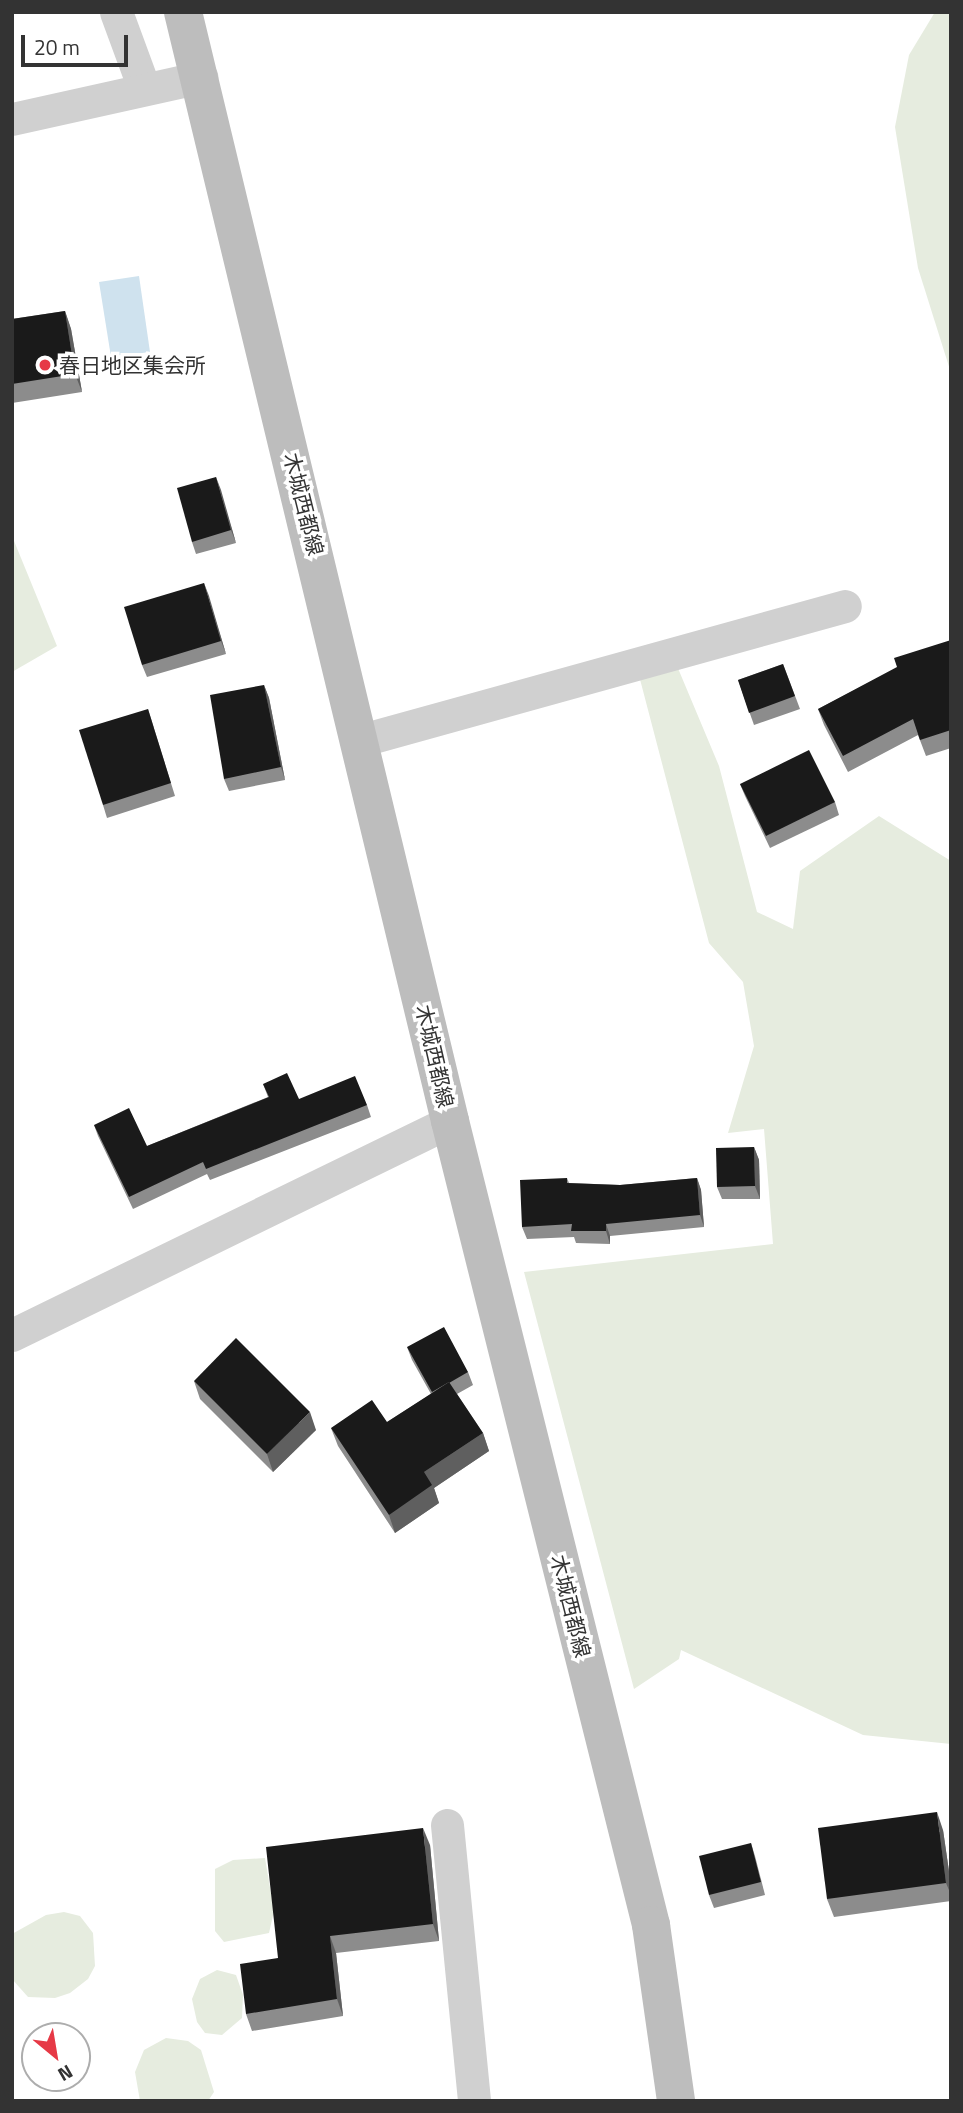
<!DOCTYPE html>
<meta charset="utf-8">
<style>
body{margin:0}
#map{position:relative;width:963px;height:2113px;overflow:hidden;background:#fff;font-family:"Titillium Web","Noto Sans JP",sans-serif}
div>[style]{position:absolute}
.green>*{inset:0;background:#e6ecdf}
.water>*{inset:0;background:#cfe2ee}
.street>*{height:33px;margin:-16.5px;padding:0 16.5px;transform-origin:16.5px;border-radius:16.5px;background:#d0d0d0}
.secondary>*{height:38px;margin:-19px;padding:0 19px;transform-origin:19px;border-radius:19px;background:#bdbdbd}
.wall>*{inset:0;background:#8c8c8c}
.shaded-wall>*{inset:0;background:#5f5f5f}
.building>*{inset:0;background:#1a1a1a}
.dots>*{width:19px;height:19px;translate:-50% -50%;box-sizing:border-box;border:4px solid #fff;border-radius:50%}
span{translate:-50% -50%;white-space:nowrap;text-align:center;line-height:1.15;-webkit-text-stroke:7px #fff;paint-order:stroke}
.poi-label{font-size:21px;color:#333}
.left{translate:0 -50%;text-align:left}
.street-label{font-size:21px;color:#333}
.frame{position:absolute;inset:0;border:14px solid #333;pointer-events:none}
.north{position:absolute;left:21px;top:2022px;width:70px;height:70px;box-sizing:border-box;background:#fff;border:2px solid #adadad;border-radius:50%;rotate:150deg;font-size:19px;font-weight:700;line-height:28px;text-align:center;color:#333}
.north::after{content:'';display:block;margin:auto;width:24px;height:32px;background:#e63946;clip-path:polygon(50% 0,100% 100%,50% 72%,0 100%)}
.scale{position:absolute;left:21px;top:35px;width:107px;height:32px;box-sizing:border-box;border:4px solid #333;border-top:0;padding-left:9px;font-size:21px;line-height:24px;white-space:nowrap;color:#333;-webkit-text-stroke:5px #fff;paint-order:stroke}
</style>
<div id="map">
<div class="green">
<i style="clip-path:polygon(935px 12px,951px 12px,951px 373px,918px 268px,895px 127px,909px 55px)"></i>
<i style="clip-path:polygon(12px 536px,57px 646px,12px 672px)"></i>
<i style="clip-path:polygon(672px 654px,719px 766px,757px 912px,793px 929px,800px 871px,879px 816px,951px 861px,951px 1744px,863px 1735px,681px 1650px,679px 1659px,634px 1689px,524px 1272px,773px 1244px,764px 1129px,728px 1133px,754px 1046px,743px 982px,709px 943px,636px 664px)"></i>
<i style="clip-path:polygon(265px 1858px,274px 1911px,269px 1933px,224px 1942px,215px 1931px,215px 1869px,233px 1860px)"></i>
<i style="clip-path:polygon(64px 1912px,80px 1916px,93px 1933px,95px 1966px,88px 1979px,70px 1993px,55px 1998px,28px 1997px,12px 1979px,12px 1934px,46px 1915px)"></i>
<i style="clip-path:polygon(217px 1970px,236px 1975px,243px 1995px,242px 2018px,222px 2035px,205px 2033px,197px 2022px,192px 1999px,200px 1979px)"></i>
<i style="clip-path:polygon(166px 2038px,188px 2041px,201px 2050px,214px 2092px,208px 2101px,140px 2101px,135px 2072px,144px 2050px)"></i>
</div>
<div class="water">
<i style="clip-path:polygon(139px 276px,150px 352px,111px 357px,99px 282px)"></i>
</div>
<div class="street">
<i style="left:116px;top:12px;width:81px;rotate:69.8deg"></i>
<i style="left:12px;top:119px;width:194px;rotate:-12.5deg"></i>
<i style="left:362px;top:740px;width:501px;rotate:-15.51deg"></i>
<i style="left:12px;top:1335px;width:487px;rotate:-26deg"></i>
<i style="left:447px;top:1825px;width:277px;rotate:84.4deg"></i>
</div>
<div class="secondary">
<i style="left:183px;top:12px;width:1141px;rotate:76.46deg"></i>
<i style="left:450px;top:1121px;width:829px;rotate:75.96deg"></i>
<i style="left:651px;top:1925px;width:178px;rotate:81.9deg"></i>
</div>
<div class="wall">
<i style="clip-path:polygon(65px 311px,71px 329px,82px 392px,12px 403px,12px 319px)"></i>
<i style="clip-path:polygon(216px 477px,236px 543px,196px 554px,192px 542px)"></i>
<i style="clip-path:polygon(204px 583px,226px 654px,147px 677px,142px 665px)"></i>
<i style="clip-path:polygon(951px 640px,951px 748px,926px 756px,918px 735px,848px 772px,824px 725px,818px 709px)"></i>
<i style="clip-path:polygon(783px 664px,800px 709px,754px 725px,738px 680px)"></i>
<i style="clip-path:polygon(264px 685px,269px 698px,285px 780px,229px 791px,224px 779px)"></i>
<i style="clip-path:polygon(148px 709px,175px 796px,107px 818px,103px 805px)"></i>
<i style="clip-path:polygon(740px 784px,835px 802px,839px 815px,770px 848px,745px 796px)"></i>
<i style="clip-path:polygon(263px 1084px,299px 1099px,367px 1105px,371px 1117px,210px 1180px,207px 1174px,133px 1209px,98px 1136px,94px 1125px,147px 1146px,268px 1097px)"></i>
<i style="clip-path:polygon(754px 1147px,759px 1160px,760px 1199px,722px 1199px,717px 1187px)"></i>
<i style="clip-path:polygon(567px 1178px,569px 1183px,620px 1185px,697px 1178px,701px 1190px,704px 1227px,610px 1236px,610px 1244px,576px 1243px,574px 1237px,527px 1239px,522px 1227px)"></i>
<i style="clip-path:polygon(407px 1347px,468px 1372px,473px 1385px,457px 1394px,483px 1433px,489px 1451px,434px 1488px,439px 1503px,395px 1533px,338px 1446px,331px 1428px,387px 1422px,431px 1394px,412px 1360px)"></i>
<i style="clip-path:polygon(194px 1381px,316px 1430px,273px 1472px,200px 1399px)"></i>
<i style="clip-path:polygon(943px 1830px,951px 1885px,951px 1901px,834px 1917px,827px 1899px)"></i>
<i style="clip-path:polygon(751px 1843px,755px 1856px,765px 1895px,714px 1908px,709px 1895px)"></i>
<i style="clip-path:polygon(430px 1845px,439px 1941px,336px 1953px,343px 2016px,252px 2031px,246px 2014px,278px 1958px)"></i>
</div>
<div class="shaded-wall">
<i style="clip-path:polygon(65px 311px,71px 329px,82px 392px,75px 374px)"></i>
<i style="clip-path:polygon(216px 477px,221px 490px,236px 543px,231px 530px)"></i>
<i style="clip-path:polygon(204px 583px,209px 596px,226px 654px,221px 641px)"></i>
<i style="clip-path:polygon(264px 685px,269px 698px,285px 780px,281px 767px)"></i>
<i style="clip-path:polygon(754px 1147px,759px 1160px,760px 1199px,755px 1186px)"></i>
<i style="clip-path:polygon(697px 1178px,701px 1190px,704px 1227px,700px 1215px)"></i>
<i style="clip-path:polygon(606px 1224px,610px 1236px,610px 1244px,606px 1231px)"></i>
<i style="clip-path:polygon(310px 1412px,316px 1430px,273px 1472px,267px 1454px)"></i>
<i style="clip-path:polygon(483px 1433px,489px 1451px,434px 1488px,439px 1503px,395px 1533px,389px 1515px,424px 1472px)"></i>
<i style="clip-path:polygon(937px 1812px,943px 1830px,951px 1885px,951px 1895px,946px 1883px)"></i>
<i style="clip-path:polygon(423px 1828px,430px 1845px,439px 1941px,433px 1924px)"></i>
<i style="clip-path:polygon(330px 1936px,336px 1953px,343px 2016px,337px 1999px)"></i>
</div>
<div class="building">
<i style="clip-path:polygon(65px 311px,75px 374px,12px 384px,12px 319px)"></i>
<i style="clip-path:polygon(216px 477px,231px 530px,192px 542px,177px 488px)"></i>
<i style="clip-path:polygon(204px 583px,221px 641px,142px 665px,124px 607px)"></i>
<i style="clip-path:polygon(951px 640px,951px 730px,920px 740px,913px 719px,843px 756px,818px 709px,897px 667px,894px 658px)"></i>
<i style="clip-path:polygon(783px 664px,795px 696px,749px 713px,738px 680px)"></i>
<i style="clip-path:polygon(264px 685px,281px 767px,224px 779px,210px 695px)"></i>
<i style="clip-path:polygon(148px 709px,171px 783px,103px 805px,79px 730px)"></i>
<i style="clip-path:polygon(809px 750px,835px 802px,766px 836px,740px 784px)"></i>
<i style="clip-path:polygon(287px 1073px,299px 1099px,355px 1076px,367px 1105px,206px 1169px,203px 1162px,129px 1197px,94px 1125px,129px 1108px,147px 1146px,269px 1097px,263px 1084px)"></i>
<i style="clip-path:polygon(754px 1147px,755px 1186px,717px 1187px,716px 1148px)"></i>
<i style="clip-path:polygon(567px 1178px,567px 1183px,620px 1185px,697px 1178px,700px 1215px,606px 1224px,606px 1231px,571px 1231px,572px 1224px,522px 1227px,520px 1180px)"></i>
<i style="clip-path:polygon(444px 1327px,468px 1372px,449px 1383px,449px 1382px,432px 1392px,407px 1347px)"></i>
<i style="clip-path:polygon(236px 1338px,310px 1412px,267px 1454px,194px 1381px)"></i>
<i style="clip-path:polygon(449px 1382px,483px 1433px,424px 1472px,432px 1485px,389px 1515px,331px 1428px,372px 1400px,387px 1422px)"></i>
<i style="clip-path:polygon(937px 1812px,946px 1883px,827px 1899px,818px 1828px)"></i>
<i style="clip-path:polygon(423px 1828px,433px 1924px,330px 1936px,337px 1999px,246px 2014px,240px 1964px,278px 1958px,266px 1847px)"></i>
<i style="clip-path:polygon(751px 1843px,761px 1882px,709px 1895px,699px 1856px)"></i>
</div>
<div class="dots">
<i style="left:45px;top:365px;background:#e63946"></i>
</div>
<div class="poi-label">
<span class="left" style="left:59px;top:365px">春日地区集会所</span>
</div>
<div class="street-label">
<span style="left:304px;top:504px;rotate:76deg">木城西都線</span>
<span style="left:435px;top:1056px;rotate:77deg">木城西都線</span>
<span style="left:571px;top:1606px;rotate:76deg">木城西都線</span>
</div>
<div class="frame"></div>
<div class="north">N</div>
<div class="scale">20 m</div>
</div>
